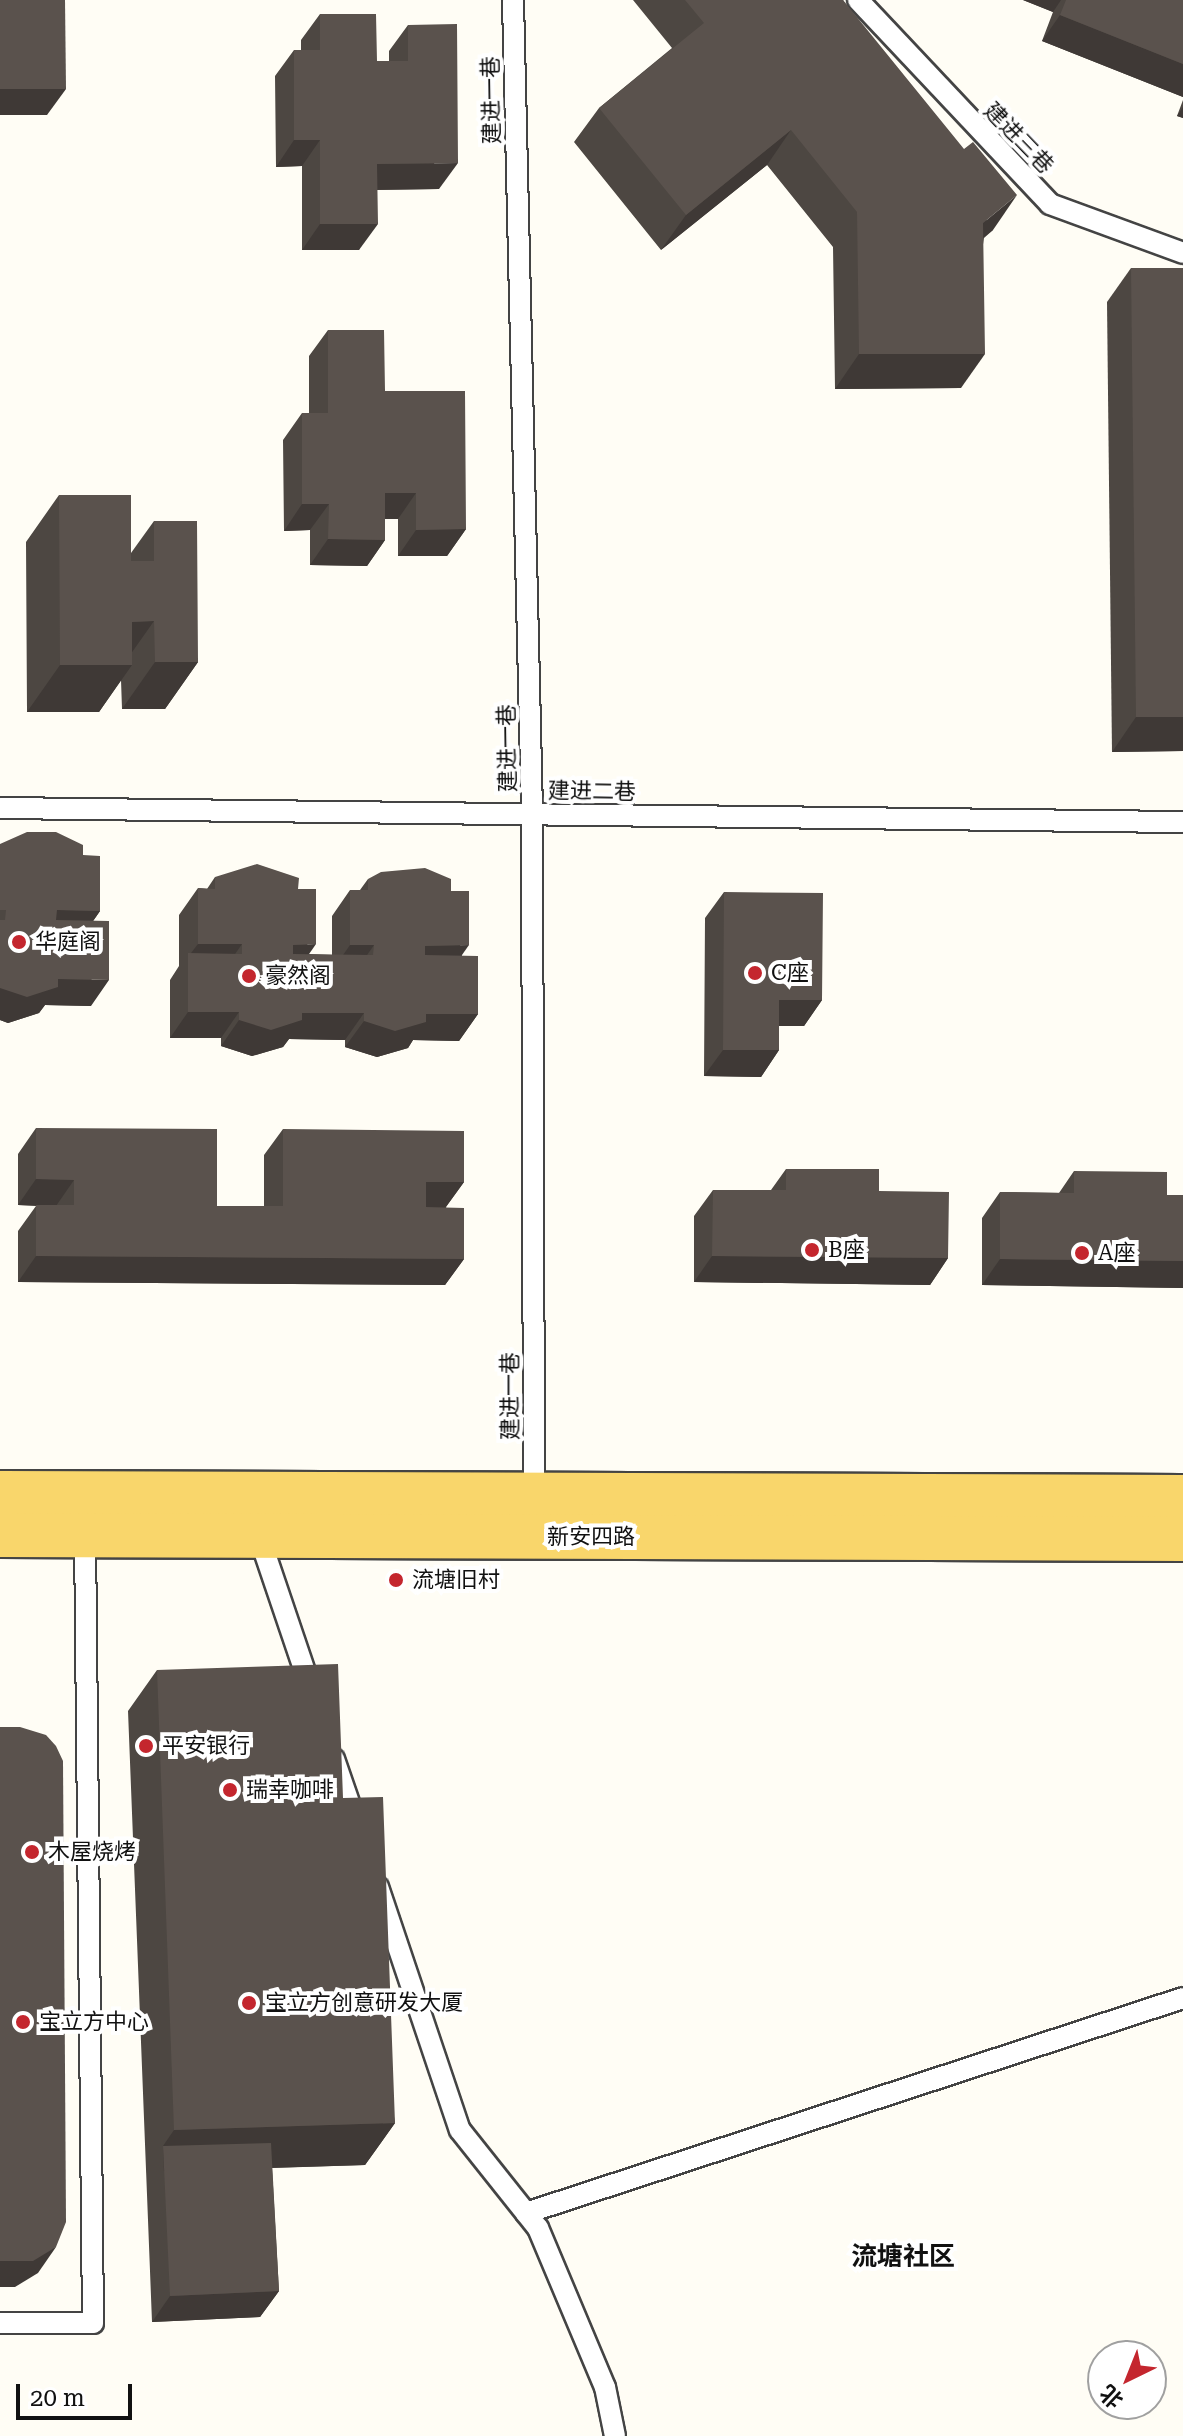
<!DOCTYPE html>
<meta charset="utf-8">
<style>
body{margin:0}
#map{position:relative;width:1183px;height:2436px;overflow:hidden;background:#fffdf5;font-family:"Roboto Serif","Noto Sans SC",serif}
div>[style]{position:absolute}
.roads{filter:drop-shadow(2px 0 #444) drop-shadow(-2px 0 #444) drop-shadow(0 2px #444) drop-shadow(0 -2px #444)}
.service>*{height:20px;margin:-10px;padding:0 10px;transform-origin:10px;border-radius:10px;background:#fff}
.primary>*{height:44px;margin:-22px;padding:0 22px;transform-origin:22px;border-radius:22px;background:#f9d66b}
.wall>*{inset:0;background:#4d4742}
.shaded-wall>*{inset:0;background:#3f3936}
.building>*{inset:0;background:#5a524d}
.dots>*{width:22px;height:22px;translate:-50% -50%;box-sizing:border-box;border:4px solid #fff;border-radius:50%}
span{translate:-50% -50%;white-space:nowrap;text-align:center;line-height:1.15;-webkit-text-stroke:8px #fff;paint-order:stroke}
.street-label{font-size:22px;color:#111}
.poi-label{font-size:22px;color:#111}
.left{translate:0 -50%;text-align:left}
.quarter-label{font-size:26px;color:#111;font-weight:700}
.north{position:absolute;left:1087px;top:2340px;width:80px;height:80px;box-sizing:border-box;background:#fff;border:2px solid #a0a0a0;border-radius:50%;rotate:223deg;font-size:22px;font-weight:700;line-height:32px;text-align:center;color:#111}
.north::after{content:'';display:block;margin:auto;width:28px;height:36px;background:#c4262e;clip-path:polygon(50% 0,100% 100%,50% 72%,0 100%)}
.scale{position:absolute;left:16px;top:2384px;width:116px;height:36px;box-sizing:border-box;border:4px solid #111;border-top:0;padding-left:10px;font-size:24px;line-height:28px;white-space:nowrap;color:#111;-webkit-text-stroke:6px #fff;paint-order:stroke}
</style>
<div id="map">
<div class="roads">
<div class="service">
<i style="left:513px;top:0;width:815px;rotate:88.66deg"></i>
<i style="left:532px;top:815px;width:680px;rotate:89.83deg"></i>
<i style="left:858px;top:0;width:280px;rotate:46.7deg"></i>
<i style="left:1050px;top:204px;width:142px;rotate:20.2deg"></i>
<i style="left:0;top:808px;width:1183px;rotate:0.68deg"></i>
<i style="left:259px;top:1536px;width:163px;rotate:71.3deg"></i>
<i style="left:334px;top:1759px;width:68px;rotate:71deg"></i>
<i style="left:378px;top:1887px;width:256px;rotate:71.4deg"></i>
<i style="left:460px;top:2130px;width:125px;rotate:51.5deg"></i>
<i style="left:538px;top:2228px;width:173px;rotate:67.2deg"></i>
<i style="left:605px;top:2387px;width:50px;rotate:78.5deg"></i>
<i style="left:526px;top:2213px;width:691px;rotate:-18.12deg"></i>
<i style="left:0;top:2323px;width:93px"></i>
<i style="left:93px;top:2323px;width:788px;rotate:-90.58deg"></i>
</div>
<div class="primary">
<i style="left:0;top:1493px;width:1183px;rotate:0.19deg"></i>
<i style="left:0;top:1535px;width:1183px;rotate:0.19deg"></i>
</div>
</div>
<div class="wall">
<i style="clip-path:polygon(633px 0,843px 0,993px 230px,984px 238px,961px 388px,835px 389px,833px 247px,767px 165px,661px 250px,574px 142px,599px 108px,672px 48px)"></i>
<i style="clip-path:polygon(1023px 0,1183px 0,1183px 97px,1042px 41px,1053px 12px)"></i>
<i style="clip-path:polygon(320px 14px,377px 61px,389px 61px,389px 51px,408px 25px,439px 189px,377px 190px,359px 250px,302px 250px,302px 166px,276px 167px,275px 76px,294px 50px,301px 50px,301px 40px)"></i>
<i style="clip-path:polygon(1183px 100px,1183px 118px,1177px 116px)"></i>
<i style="clip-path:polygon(1131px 268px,1183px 268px,1183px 751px,1112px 752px,1107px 302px)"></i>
<i style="clip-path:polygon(328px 330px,385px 391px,466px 529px,447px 556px,398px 556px,398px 519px,385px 519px,385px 540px,367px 566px,310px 565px,310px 530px,284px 531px,283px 440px,302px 413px,309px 413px,309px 356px)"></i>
<i style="clip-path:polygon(59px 495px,131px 553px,154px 521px,198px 662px,165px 709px,122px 709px,121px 680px,99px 712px,27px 712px,26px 542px)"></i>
<i style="clip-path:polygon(0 844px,83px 855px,100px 911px,93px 921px,91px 1006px,45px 1005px,39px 1013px,8px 1023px,0 1020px)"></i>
<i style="clip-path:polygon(215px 877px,298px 889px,309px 954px,332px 955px,332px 916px,350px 890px,360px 890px,368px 879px,451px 891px,462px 956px,478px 1014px,459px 1041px,413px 1040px,408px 1048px,377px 1057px,345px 1047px,345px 1040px,289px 1039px,283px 1047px,252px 1056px,221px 1046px,221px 1038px,170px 1038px,170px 980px,179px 966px,179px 915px,198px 888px,207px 889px)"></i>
<i style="clip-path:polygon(724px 892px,822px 1000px,804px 1026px,779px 1026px,779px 1050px,761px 1077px,704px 1076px,705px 918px)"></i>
<i style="clip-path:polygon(36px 1128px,217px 1206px,264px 1206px,264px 1155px,283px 1129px,464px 1182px,446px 1207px,464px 1259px,445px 1285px,18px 1282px,18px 1231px,36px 1206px,18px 1205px,18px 1154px)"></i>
<i style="clip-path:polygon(786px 1169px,879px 1191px,948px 1258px,930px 1285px,694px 1282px,694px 1216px,713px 1190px,771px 1190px)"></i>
<i style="clip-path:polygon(1074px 1171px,1167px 1195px,1183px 1195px,1183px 1288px,982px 1285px,982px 1218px,1000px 1192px,1059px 1193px)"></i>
<i style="clip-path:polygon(157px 1670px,343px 1798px,395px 2123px,365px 2165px,272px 2168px,279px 2291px,260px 2317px,152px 2322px,128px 1711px)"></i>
</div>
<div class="shaded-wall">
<i style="clip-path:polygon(1023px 0,1061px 0,1053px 12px)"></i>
<i style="clip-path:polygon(1060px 15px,1183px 64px,1183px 97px,1042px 41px)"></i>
<i style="clip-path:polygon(0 89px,66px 89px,47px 115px,0 115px)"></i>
<i style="clip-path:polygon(1183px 107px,1183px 118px,1177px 116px)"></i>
<i style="clip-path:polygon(791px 130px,767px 165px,661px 250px,686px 215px)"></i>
<i style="clip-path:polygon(294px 140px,320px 140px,302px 166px,276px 167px)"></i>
<i style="clip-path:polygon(458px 163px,439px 189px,359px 190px,377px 164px)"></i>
<i style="clip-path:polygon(1017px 195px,993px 230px,959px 257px,983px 223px)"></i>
<i style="clip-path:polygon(320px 224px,378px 224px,359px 250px,302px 250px)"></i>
<i style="clip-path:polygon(859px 354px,985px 354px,961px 388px,835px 389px)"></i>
<i style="clip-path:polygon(385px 493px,416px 493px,398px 519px,367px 519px)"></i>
<i style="clip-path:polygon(302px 504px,329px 504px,310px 530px,284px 531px)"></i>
<i style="clip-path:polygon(466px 529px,447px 556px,398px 556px,416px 530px)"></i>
<i style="clip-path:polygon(328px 539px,385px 540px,367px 566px,310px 565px)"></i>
<i style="clip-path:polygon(154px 621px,123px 665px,132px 665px,99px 712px,27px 712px,60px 665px,132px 622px)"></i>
<i style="clip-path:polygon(155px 662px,198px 662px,165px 709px,122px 709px)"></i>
<i style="clip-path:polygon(1136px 717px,1183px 717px,1183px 751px,1112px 752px)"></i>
<i style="clip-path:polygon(57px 910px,100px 911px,82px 937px,38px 937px)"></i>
<i style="clip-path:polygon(198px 944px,242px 944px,224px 970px,188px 957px)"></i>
<i style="clip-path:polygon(316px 944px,298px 970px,274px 971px,293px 945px)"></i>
<i style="clip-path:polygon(350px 945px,374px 945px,356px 971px,332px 971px)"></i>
<i style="clip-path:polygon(469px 945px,450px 972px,406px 972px,425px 946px)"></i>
<i style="clip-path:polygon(58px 979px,109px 980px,91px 1006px,45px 1005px,39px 1013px,8px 1023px,0 1020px,0 988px)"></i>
<i style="clip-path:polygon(779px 1000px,822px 1000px,804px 1026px,761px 1026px)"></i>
<i style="clip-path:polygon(188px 1012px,239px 1012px,221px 1038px,170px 1038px)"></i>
<i style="clip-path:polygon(302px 1013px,364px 1013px,345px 1040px,289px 1039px,283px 1047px,252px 1056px,221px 1046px,239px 1020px)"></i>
<i style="clip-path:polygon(426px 1014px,478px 1014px,459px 1041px,413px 1040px,408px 1048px,377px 1057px,345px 1047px,364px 1021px)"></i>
<i style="clip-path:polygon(723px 1050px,779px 1050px,761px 1077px,704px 1076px)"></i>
<i style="clip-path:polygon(36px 1179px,74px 1180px,56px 1206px,18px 1205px)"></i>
<i style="clip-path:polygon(426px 1182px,464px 1182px,445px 1208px,407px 1208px)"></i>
<i style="clip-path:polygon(36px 1256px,464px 1259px,445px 1285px,18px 1282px)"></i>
<i style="clip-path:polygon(712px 1256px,948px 1258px,930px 1285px,694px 1282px)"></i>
<i style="clip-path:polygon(1000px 1259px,1183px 1261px,1183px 1288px,982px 1285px)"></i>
<i style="clip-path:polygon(395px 2123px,365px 2165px,164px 2171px,163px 2146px,174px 2130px)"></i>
<i style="clip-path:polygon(56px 2247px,38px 2273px,15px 2287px,0 2287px,0 2261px)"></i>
<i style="clip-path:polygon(279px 2291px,260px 2317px,152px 2322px,170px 2296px)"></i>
</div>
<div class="building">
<i style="clip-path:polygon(0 0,65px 0,66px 89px,0 89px)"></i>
<i style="clip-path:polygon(685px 0,843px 0,964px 149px,973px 142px,1017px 195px,983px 223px,985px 354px,859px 354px,857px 212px,791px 130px,686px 215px,599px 108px,704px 23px)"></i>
<i style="clip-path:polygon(1066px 0,1183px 0,1183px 64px,1060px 15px)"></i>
<i style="clip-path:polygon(320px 14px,376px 14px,377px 61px,408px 61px,408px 25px,457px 24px,458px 163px,377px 164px,378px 224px,320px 224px,320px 140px,294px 140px,294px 50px,320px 50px)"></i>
<i style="clip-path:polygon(1131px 268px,1183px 268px,1183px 717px,1136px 717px)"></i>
<i style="clip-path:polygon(328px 330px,384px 330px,385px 391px,465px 391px,466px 529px,416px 530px,416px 493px,385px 493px,385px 540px,328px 539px,329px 504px,302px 504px,302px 413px,328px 413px)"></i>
<i style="clip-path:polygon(59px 495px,131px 495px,131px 561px,154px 561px,154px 521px,197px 521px,198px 662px,155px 662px,154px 621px,132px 622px,132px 665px,60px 665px)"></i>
<i style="clip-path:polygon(27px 832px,56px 832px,83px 845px,83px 855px,100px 856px,100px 911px,57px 910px,56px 920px,109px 921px,109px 980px,58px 979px,58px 987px,27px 997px,0 988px,0 920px,5px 920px,6px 910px,0 910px,0 844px)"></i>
<i style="clip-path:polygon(257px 864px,299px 878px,298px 889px,316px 889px,316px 944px,293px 945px,293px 954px,373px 955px,374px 945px,350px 945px,350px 890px,368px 890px,368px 879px,381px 872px,425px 868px,451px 879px,451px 891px,469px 891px,469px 945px,425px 946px,425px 955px,478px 956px,478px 1014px,426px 1014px,426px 1022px,395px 1031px,364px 1021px,364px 1013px,302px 1013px,302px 1020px,271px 1030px,239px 1020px,239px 1012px,188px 1012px,188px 953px,242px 954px,242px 944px,198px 944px,198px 888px,215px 889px,215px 877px)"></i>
<i style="clip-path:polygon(724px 892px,823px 893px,822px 1000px,779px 1000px,779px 1050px,723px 1050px)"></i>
<i style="clip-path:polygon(36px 1128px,217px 1129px,217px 1206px,283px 1206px,283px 1129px,464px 1131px,464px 1182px,426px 1182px,426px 1207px,464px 1208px,464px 1259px,36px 1256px,36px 1205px,74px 1205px,74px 1180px,36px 1179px)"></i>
<i style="clip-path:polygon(786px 1169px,879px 1169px,879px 1191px,949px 1192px,948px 1258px,712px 1256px,713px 1190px,786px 1190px)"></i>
<i style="clip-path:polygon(1074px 1171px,1167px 1172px,1167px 1195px,1183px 1195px,1183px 1261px,1000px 1259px,1000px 1192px,1074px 1193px)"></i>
<i style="clip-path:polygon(338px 1664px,343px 1798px,383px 1797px,395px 2123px,174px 2130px,157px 1670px)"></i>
<i style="clip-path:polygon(0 1727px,20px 1727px,46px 1735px,56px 1746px,63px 1761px,66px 2222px,56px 2247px,33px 2261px,0 2261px)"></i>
<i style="clip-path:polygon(271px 2143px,279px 2291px,170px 2296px,163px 2146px)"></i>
</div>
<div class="dots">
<i style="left:19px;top:942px;background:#c4262e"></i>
<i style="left:755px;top:973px;background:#c4262e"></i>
<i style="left:249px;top:976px;background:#c4262e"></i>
<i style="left:812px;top:1250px;background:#c4262e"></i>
<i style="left:1082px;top:1253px;background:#c4262e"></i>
<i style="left:396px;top:1580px;background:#c4262e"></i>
<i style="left:146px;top:1746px;background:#c4262e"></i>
<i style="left:230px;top:1790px;background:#c4262e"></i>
<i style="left:32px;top:1852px;background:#c4262e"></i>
<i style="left:249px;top:2003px;background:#c4262e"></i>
<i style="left:23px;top:2022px;background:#c4262e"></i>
</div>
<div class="street-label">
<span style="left:491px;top:100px;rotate:-91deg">建进一巷</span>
<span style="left:1019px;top:138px;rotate:46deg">建进三巷</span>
<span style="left:507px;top:748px;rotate:-91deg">建进一巷</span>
<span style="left:592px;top:791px;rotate:1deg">建进二巷</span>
<span style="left:510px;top:1396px;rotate:-90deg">建进一巷</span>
<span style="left:591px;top:1537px">新安四路</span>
</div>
<div class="poi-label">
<span class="left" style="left:35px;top:942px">华庭阁</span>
<span class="left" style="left:771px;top:973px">C座</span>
<span class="left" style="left:265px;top:976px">豪然阁</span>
<span class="left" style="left:828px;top:1250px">B座</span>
<span class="left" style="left:1098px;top:1253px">A座</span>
<span class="left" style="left:412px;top:1580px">流塘旧村</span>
<span class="left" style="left:162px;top:1746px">平安银行</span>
<span class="left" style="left:246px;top:1790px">瑞幸咖啡</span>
<span class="left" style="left:48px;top:1852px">木屋烧烤</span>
<span class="left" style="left:265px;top:2003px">宝立方创意研发大厦</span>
<span class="left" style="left:39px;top:2022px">宝立方中心</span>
</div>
<div class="quarter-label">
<span style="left:903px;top:2257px">流塘社区</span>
</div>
<div class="north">北</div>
<div class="scale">20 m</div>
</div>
